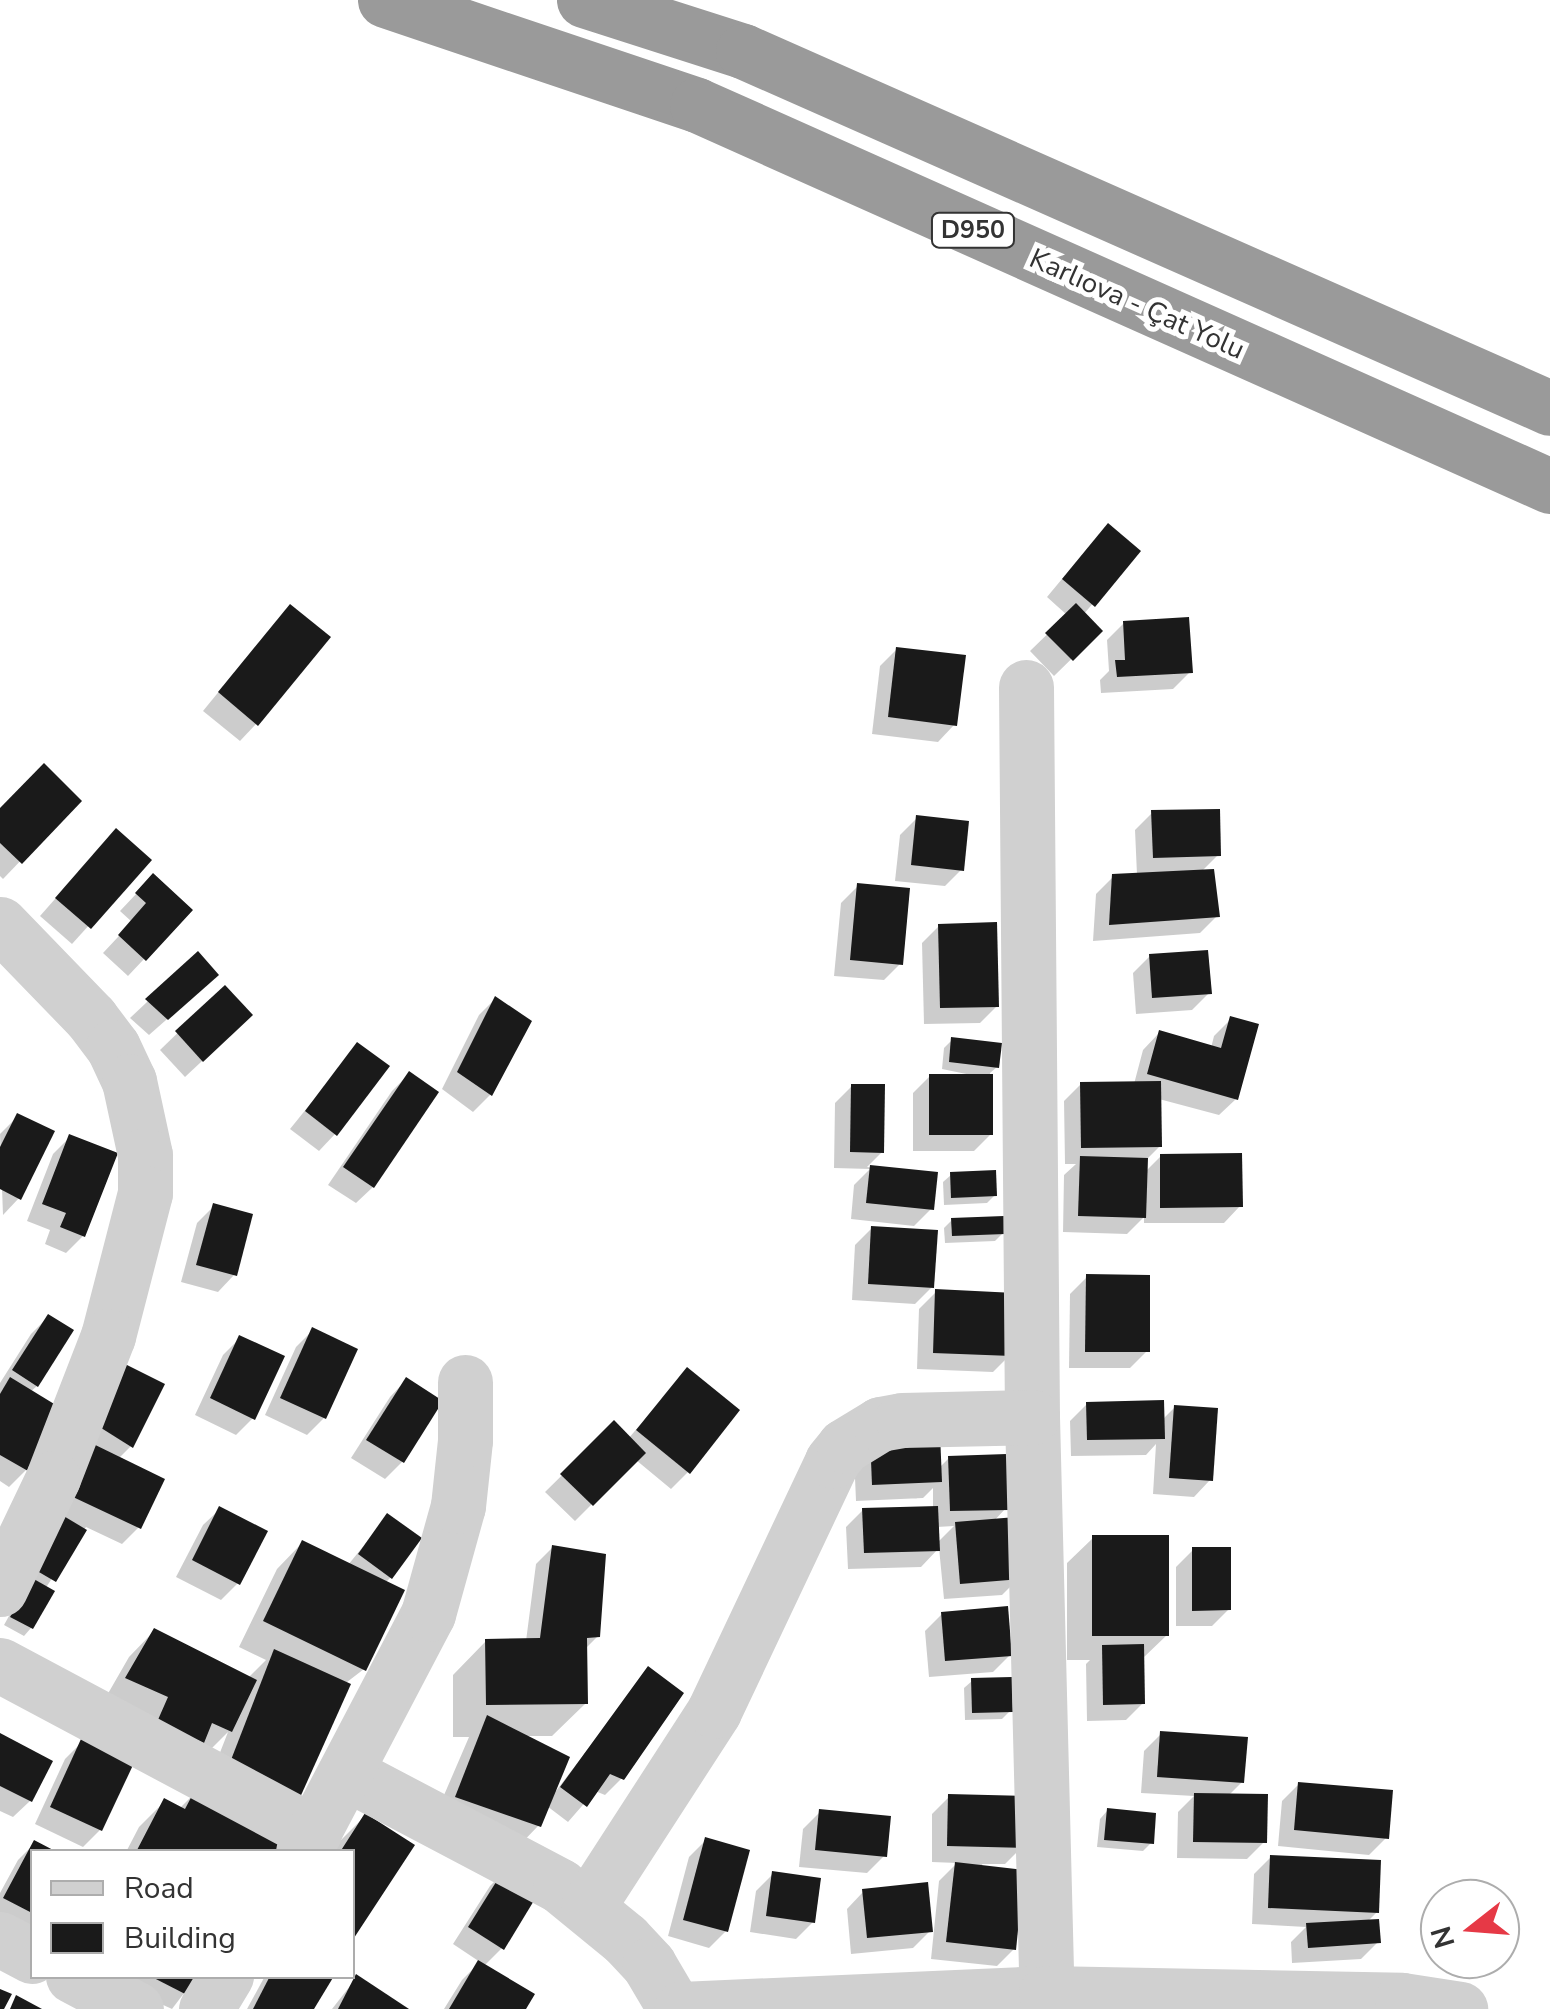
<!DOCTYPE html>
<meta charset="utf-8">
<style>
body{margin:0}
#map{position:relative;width:1550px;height:2009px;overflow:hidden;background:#fff;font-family:"Nunito Sans",sans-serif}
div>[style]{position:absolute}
.shadow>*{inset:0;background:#0003}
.building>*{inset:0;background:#1a1a1a}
.minor>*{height:55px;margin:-27.5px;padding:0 27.5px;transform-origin:27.5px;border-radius:27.5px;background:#d0d0d0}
.highway>*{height:55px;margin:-27.5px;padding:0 27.5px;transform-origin:27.5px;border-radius:27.5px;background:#9a9a9a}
span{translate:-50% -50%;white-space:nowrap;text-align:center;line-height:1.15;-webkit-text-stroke:10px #fff;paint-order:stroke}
.shield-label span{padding:2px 8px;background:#fff;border:2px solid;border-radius:8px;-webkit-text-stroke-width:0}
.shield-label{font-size:25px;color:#333;font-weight:700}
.street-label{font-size:28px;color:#333}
.legend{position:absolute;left:30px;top:1849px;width:325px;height:130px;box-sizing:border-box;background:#fff;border:2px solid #adadad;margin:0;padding:12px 18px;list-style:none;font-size:30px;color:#333}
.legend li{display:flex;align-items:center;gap:20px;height:50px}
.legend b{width:50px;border:2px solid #adadad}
.north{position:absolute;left:1420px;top:1879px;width:100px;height:100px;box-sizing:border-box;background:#fff;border:2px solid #adadad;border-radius:50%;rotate:253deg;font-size:28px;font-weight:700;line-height:40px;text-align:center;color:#333}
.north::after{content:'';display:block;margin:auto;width:35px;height:45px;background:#e63946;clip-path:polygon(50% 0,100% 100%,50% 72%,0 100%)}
</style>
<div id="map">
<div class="shadow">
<i style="clip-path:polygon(1091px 544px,1137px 552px,1083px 615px,1100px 631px,1054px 676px,1030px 651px,1067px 615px,1047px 597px)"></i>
<i style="clip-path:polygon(1124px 623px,1190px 672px,1173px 689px,1101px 693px,1100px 680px,1109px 671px,1107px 640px)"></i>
<i style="clip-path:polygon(274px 624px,256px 724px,240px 741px,203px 711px)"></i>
<i style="clip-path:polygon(897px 649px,954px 725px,938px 742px,872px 734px,880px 666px)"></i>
<i style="clip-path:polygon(78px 801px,3px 879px,0 876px,0 811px)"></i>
<i style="clip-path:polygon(1152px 813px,1218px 855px,1201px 872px,1217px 916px,1200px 933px,1093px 941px,1096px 894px,1113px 877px,1137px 875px,1135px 830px)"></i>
<i style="clip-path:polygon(917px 818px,962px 869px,945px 886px,895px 881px,900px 835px)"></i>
<i style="clip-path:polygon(100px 848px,148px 860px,72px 944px,40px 916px)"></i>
<i style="clip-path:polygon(153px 876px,144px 959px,128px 976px,103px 953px,132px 922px,120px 911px)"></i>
<i style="clip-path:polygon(858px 886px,901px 963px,884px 980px,834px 976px,841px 903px)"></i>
<i style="clip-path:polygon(939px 926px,997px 1006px,980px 1023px,924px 1024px,922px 943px)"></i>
<i style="clip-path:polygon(198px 954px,199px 991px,149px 1035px,130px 1018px)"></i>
<i style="clip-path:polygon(1150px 956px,1209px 993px,1192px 1010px,1136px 1014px,1133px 973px)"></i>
<i style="clip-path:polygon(224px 988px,233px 1032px,185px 1077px,160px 1050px)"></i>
<i style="clip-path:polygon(495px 999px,528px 1022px,490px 1095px,473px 1112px,442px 1089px,479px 1015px)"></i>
<i style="clip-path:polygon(1231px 1019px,1236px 1099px,1219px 1115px,1159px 1099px,1160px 1146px,1146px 1160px,1145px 1172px,1161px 1156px,1240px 1206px,1224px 1223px,1144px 1223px,1144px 1217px,1127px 1234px,1063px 1232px,1064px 1175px,1076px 1164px,1065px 1164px,1064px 1101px,1081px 1084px,1134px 1084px,1143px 1050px,1159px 1033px,1211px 1048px,1214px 1036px)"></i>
<i style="clip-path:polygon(952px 1040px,997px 1067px,990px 1073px,991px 1134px,974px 1151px,913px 1151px,913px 1093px,930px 1076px,976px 1076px,942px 1069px,944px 1048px)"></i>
<i style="clip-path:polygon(358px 1045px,335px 1134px,319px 1151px,290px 1129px)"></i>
<i style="clip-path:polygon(409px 1074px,373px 1187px,356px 1203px,328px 1185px,392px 1091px)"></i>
<i style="clip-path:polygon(852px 1086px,882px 1152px,867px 1167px,935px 1174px,931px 1209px,914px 1226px,851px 1219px,854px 1185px,870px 1169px,834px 1168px,835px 1103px)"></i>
<i style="clip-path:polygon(18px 1116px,19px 1198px,3px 1215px,0 1134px)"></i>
<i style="clip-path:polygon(70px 1137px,83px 1236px,66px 1253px,45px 1244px,50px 1230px,27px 1221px,53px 1154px)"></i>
<i style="clip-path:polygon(951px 1175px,995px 1195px,987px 1203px,944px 1205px,943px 1182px)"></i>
<i style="clip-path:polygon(214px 1206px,234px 1275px,218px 1292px,181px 1282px,197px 1223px)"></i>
<i style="clip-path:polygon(952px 1220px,1003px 1233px,995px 1241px,945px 1243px,944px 1228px)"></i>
<i style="clip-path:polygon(872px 1228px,932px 1287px,915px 1304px,852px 1300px,855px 1245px)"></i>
<i style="clip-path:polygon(1087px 1277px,1147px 1351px,1130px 1368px,1069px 1368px,1070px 1294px)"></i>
<i style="clip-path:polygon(936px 1292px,1010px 1355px,993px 1372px,917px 1369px,919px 1309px)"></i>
<i style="clip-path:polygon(48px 1317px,37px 1386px,30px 1392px,26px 1470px,9px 1487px,0 1481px,0 1383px,31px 1334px)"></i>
<i style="clip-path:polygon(313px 1330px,324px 1418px,307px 1435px,265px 1415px,296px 1347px)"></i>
<i style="clip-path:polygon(240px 1338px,253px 1418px,236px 1435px,195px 1415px,223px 1355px)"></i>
<i style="clip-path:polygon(687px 1370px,688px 1472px,671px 1489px,636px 1460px,575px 1521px,545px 1492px,614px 1424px,628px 1439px)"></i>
<i style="clip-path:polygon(406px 1380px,440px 1401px,402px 1462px,385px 1479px,351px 1458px,390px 1397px)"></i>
<i style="clip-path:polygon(109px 1384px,131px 1446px,118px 1459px,138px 1528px,122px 1544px,86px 1527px,45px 1589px,31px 1628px,24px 1636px,4px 1625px,24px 1589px)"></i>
<i style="clip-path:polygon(1087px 1404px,1162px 1420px,1175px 1407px,1210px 1480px,1194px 1497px,1153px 1494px,1156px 1444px,1146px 1455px,1071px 1456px,1070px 1421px)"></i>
<i style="clip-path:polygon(evenodd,854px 1455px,939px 1468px,949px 1458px,1006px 1508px,993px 1522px,1019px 1578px,1002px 1595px,944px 1599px,939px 1548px,921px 1567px,848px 1569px,846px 1527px,863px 1510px,933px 1509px,933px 1488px,923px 1498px,856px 1501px,854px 1455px,954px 1526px,937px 1543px,937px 1527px,954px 1526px)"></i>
<i style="clip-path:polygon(220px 1509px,238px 1583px,221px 1600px,176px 1577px,203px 1525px)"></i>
<i style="clip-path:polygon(388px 1516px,391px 1577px,385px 1583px,364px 1669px,205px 1791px,228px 1732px,204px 1756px,102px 1704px,129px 1657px,154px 1631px,248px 1678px,266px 1660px,239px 1647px,277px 1569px,302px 1543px,348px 1565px)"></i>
<i style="clip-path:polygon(1093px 1538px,1167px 1635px,1142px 1659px,1143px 1703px,1126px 1720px,1087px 1721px,1086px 1664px,1090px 1660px,1067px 1660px,1067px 1563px)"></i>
<i style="clip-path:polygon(553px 1547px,598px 1636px,585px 1649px,586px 1703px,552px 1736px,524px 1736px,556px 1791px,648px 1670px,622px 1778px,605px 1795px,595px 1791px,568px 1822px,547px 1806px,539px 1825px,514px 1851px,432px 1823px,469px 1737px,453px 1737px,453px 1675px,486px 1641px,526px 1641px,536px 1564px)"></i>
<i style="clip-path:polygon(1193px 1550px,1229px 1609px,1212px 1626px,1176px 1626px,1176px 1567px)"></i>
<i style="clip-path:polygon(942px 1614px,1010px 1655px,993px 1672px,929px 1677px,925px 1631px)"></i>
<i style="clip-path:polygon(972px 1681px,1010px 1711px,1002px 1719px,965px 1720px,964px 1688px)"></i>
<i style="clip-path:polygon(1161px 1734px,1242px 1782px,1228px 1796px,1264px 1842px,1247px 1859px,1177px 1858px,1178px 1812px,1194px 1796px,1141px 1793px,1144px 1751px)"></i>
<i style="clip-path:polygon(0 1736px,30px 1801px,13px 1817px,0 1811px)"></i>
<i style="clip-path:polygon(82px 1742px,100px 1830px,83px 1847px,35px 1824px,65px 1759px)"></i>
<i style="clip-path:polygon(1299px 1784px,1386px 1838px,1369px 1855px,1278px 1846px,1282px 1801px)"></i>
<i style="clip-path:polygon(195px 1793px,273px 1852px,126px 1852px,139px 1827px,165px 1801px,179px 1809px)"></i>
<i style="clip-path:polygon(949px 1797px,1022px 1847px,1005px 1864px,982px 1864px,1014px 1949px,997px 1966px,931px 1959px,939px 1881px,957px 1863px,932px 1862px,932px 1814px)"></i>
<i style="clip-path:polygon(1107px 1811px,1151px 1843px,1143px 1851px,1097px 1847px,1100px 1819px)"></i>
<i style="clip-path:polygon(820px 1812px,884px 1856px,867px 1873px,799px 1867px,803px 1829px)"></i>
<i style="clip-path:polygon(365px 1816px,352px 1852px,333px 1852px,340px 1841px)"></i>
<i style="clip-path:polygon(706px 1840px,726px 1931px,709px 1948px,668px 1936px,689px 1857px)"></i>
<i style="clip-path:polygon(35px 1843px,32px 1852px,32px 1938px,0 1921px,0 1893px,18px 1860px)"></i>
<i style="clip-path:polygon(1271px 1857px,1377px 1912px,1367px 1922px,1378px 1942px,1361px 1959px,1292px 1963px,1291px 1942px,1306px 1927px,1252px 1924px,1254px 1874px)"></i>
<i style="clip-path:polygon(506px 1870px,502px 1948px,484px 1966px,523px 2009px,444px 2009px,462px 1980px,480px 1962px,453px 1944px,490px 1886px)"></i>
<i style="clip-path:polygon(773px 1874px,813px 1922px,796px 1939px,750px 1932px,756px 1891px)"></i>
<i style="clip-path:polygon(863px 1892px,930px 1931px,913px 1948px,851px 1954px,847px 1909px)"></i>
<i style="clip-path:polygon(99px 1976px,197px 1976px,172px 2009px)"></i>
<i style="clip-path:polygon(265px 1976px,331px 1976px,311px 2009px,247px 2009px)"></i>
<i style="clip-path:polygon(357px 1977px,404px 2009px,332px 2009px)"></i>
</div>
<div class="building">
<i style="clip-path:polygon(1108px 523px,1141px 551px,1095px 607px,1062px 579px)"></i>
<i style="clip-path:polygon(1076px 603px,1103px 631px,1073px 661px,1045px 633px)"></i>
<i style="clip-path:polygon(290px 604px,331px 637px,258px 726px,218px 692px)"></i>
<i style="clip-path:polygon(1189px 617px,1193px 673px,1117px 677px,1115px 660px,1125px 660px,1123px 621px)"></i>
<i style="clip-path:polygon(896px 647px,966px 655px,957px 726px,888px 717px)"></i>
<i style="clip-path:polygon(44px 763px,82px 801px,22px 864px,0 843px,0 808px)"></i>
<i style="clip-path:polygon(1220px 809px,1221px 856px,1153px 858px,1151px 810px)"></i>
<i style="clip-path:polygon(916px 815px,969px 821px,964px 871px,911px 865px)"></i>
<i style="clip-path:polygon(116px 828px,152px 860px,91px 929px,55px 898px)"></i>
<i style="clip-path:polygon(1214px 869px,1220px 917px,1109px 925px,1112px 874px)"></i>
<i style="clip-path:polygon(153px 873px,193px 910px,146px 961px,118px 935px,146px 903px,135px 893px)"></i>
<i style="clip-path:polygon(857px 883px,910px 888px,903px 965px,850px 960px)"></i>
<i style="clip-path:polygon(997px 922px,999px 1007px,940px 1008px,938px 924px)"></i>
<i style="clip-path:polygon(1208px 950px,1212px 994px,1152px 998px,1149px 954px)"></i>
<i style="clip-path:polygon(198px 951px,219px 975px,168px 1020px,145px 999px)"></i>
<i style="clip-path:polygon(225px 985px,253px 1015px,203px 1062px,175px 1031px)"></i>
<i style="clip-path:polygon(495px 996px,532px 1021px,492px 1096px,457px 1072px)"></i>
<i style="clip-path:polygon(1230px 1016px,1259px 1024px,1238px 1100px,1147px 1074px,1159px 1030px,1221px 1048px)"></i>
<i style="clip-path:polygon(951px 1037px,1002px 1043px,999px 1068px,949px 1062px)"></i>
<i style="clip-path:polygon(357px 1042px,390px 1066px,337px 1136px,305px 1111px)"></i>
<i style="clip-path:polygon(409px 1071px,439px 1092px,374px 1188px,343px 1167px)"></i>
<i style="clip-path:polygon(929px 1074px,993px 1074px,993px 1135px,929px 1135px)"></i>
<i style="clip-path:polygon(1161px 1081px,1162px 1147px,1081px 1148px,1080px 1082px)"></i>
<i style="clip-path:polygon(851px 1084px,885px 1084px,884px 1153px,850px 1152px)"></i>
<i style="clip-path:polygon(17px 1113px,55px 1131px,21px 1200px,0 1189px,0 1147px)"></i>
<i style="clip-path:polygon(69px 1134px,118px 1153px,85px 1237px,60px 1227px,66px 1213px,42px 1204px)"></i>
<i style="clip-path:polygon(1242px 1153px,1243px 1207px,1160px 1208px,1160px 1154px)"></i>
<i style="clip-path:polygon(1080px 1156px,1148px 1158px,1146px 1218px,1078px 1216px)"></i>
<i style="clip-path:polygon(870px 1165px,938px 1172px,934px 1210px,866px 1203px)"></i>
<i style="clip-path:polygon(996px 1170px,997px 1196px,951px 1198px,950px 1172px)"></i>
<i style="clip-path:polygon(213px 1203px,253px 1214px,237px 1276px,196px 1265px)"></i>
<i style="clip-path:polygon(1004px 1216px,1005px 1234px,952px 1236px,951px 1218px)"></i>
<i style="clip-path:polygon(871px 1226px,938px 1230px,934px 1288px,868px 1284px)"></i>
<i style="clip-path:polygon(1086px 1274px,1150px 1275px,1150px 1352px,1085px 1352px)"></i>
<i style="clip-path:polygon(935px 1289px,1015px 1293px,1012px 1356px,933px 1353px)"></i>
<i style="clip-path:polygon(48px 1314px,74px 1330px,38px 1387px,12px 1370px)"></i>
<i style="clip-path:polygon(312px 1327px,358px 1349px,326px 1419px,280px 1398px)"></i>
<i style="clip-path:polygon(239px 1335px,285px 1356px,255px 1420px,210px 1398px)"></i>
<i style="clip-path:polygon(125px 1364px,165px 1384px,133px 1448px,98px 1426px)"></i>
<i style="clip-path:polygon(687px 1367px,740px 1410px,690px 1474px,636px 1430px)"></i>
<i style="clip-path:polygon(10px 1377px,64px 1410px,28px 1471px,0 1455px,0 1394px)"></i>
<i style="clip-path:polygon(406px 1377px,443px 1401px,404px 1463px,366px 1440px)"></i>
<i style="clip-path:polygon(1164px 1400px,1165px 1439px,1087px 1440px,1086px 1402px)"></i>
<i style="clip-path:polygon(1174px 1405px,1218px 1408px,1213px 1481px,1169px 1478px)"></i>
<i style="clip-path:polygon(614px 1420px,646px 1453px,593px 1506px,560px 1474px)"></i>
<i style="clip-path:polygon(940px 1433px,942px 1482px,872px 1485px,870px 1436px)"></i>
<i style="clip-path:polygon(81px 1438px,165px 1479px,141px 1529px,56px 1489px)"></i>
<i style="clip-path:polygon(1007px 1454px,1009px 1510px,950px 1511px,948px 1456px)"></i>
<i style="clip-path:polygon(219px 1506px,268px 1531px,240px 1585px,192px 1560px)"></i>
<i style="clip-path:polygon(938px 1506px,940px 1551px,864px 1553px,862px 1508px)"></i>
<i style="clip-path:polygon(52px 1509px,87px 1530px,56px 1582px,20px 1561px)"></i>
<i style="clip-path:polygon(387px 1513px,422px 1538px,392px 1579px,358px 1554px)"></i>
<i style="clip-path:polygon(1016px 1517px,1021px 1579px,960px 1584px,955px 1522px)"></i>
<i style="clip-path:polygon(1092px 1535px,1169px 1535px,1169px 1636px,1092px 1636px)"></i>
<i style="clip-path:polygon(302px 1540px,405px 1590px,366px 1671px,263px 1621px)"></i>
<i style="clip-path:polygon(552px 1545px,606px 1554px,600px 1637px,587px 1638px,588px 1704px,486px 1705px,485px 1639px,540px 1638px)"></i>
<i style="clip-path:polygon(1192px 1547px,1231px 1547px,1231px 1610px,1192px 1611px)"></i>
<i style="clip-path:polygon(32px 1578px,55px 1591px,33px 1629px,10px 1617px)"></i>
<i style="clip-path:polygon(1008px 1606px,1012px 1656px,945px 1661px,941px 1612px)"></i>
<i style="clip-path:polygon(154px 1628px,257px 1680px,232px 1732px,212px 1723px,204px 1743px,157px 1722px,168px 1697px,125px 1678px)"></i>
<i style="clip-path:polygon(1144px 1644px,1145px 1704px,1103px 1705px,1102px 1645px)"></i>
<i style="clip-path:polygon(274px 1649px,351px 1684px,298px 1802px,229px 1765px)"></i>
<i style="clip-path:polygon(648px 1666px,684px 1693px,624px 1780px,610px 1774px,587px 1807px,560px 1787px)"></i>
<i style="clip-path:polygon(1012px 1677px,1013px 1712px,972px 1713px,971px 1678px)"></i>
<i style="clip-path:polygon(487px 1715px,570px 1757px,541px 1827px,455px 1797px)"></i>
<i style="clip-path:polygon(1160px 1731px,1248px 1737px,1244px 1783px,1157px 1777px)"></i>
<i style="clip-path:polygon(0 1733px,53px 1761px,32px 1802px,0 1786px)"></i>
<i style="clip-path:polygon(81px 1739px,134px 1763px,102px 1831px,50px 1807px)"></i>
<i style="clip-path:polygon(1298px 1782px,1393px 1790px,1389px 1839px,1294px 1830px)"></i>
<i style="clip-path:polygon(195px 1790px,281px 1843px,276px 1852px,136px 1852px,164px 1798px,185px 1809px)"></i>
<i style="clip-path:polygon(1194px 1793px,1268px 1794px,1267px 1843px,1193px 1842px)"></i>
<i style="clip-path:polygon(948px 1794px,1026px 1796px,1025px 1848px,947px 1846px)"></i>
<i style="clip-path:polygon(1107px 1808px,1156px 1813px,1154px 1844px,1104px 1840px)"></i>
<i style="clip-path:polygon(819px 1809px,891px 1816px,887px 1857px,815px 1850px)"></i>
<i style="clip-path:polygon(365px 1813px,415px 1845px,352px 1941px,352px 1852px,340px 1852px)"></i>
<i style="clip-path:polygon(705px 1837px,750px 1850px,728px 1932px,683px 1920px)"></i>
<i style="clip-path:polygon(34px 1840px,57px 1852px,32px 1852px,32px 1913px,3px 1898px)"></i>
<i style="clip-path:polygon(1270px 1855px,1381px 1860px,1379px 1913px,1268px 1908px)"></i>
<i style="clip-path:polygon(955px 1862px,1024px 1870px,1016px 1950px,946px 1942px)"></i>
<i style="clip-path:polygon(506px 1866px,541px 1889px,504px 1950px,468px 1927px)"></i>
<i style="clip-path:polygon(772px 1871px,821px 1878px,815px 1923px,766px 1916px)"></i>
<i style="clip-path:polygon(928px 1882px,933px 1932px,867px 1938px,862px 1889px)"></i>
<i style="clip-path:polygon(1379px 1919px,1381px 1943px,1308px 1948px,1306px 1923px)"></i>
<i style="clip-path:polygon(478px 1960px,535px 1994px,526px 2009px,449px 2009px)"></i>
<i style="clip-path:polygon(356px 1974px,409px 2009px,338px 2009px)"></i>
<i style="clip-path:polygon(150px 1976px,200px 1976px,189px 1996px)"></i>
<i style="clip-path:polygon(270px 1976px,334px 1976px,314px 2009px,253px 2009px)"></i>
<i style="clip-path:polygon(0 1989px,12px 1994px,4px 2009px,0 2009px)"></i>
<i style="clip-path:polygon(16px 1995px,42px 2009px,10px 2009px)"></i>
</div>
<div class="minor">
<i style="left:1026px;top:687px;width:730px;rotate:89.53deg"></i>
<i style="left:1032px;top:1417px;width:592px;rotate:88.55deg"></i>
<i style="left:0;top:924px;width:131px;rotate:45.9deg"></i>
<i style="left:91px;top:1018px;width:36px;rotate:53deg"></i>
<i style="left:113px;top:1047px;width:38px;rotate:65deg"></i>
<i style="left:129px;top:1081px;width:76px;rotate:77.8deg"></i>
<i style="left:145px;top:1155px;width:38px;rotate:90deg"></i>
<i style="left:145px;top:1193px;width:148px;rotate:104.5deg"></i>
<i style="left:108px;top:1336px;width:152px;rotate:111.2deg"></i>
<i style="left:53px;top:1478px;width:123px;rotate:115.5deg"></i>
<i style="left:0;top:1665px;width:356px;rotate:28.1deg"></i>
<i style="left:346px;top:1773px;width:242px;rotate:27.8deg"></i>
<i style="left:560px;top:1886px;width:84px;rotate:39.2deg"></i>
<i style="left:625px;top:1939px;width:35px;rotate:47deg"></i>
<i style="left:649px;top:1965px;width:51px;rotate:59.4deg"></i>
<i style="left:303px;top:1852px;width:269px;rotate:-62.3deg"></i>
<i style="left:428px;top:1614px;width:112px;rotate:-74.5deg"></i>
<i style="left:458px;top:1506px;width:66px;rotate:-83.9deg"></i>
<i style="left:465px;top:1440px;width:58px;rotate:-90deg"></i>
<i style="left:588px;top:1906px;width:232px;rotate:-57.1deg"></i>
<i style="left:714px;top:1711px;width:276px;rotate:-64.7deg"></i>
<i style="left:832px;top:1461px;width:19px;rotate:-51deg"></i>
<i style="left:844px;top:1446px;width:42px;rotate:-31.4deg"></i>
<i style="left:880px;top:1424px;width:22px;rotate:-10deg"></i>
<i style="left:902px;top:1420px;width:130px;rotate:-1.3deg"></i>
<i style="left:0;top:1939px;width:36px;rotate:28deg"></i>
<i style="left:73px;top:1976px;width:71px;rotate:27.6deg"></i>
<i style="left:206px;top:2009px;width:39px;rotate:-59deg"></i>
<i style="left:681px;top:2009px;width:365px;rotate:-2.5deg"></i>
<i style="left:1046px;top:1993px;width:356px;rotate:1.1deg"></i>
<i style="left:1402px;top:2000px;width:59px;rotate:8.8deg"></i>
</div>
<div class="highway">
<i style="left:385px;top:0;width:329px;rotate:18.6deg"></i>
<i style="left:697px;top:105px;width:934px;rotate:24.07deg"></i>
<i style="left:584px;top:0;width:167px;rotate:17.8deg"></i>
<i style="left:743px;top:51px;width:882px;rotate:23.86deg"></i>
</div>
<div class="shield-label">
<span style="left:973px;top:230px">D950</span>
</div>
<div class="street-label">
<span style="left:1137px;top:304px;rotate:24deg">Karlıova - Çat Yolu</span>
</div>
<ul class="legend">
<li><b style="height:12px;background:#d0d0d0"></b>Road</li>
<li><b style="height:28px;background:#1a1a1a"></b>Building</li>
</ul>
<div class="north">N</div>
</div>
